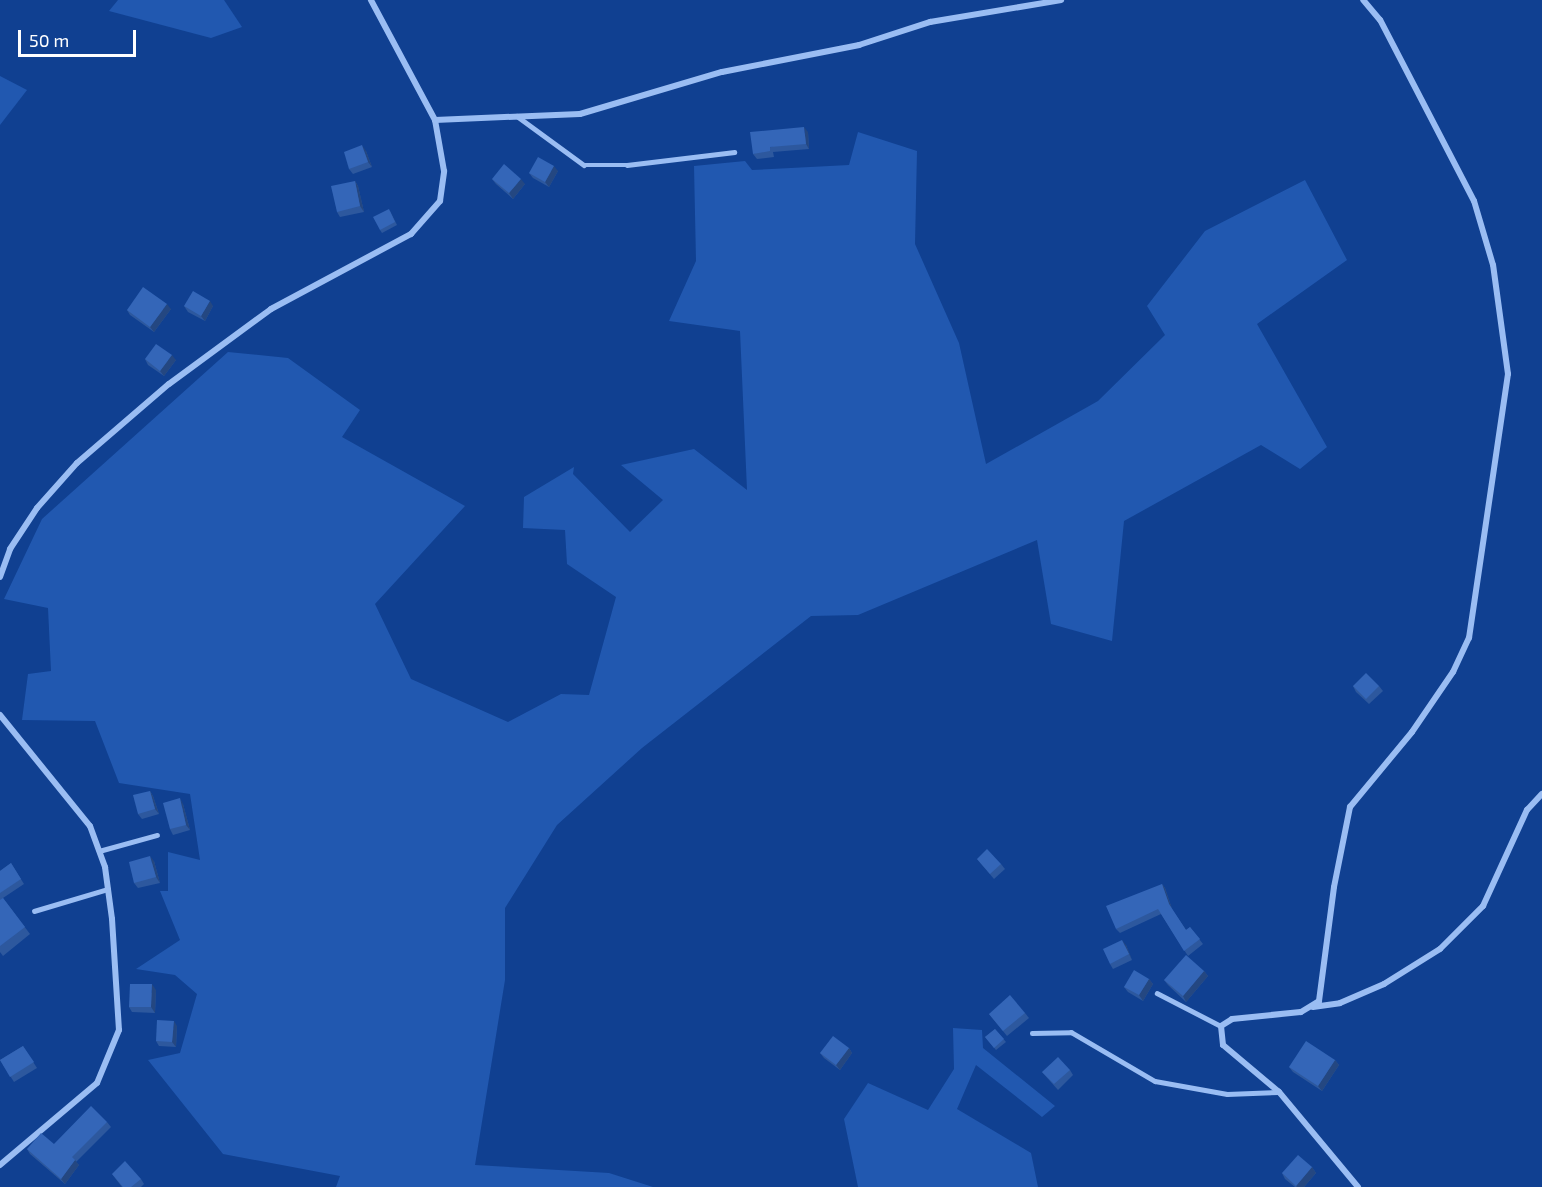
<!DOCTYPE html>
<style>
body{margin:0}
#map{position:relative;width:1542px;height:1187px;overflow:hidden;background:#104091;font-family:"Exo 2",sans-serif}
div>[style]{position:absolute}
.green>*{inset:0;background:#2158b0}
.lane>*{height:4.5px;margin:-2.25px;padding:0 2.25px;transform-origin:2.25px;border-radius:2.25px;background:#9abdf3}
.street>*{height:6px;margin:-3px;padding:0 3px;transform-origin:3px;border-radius:3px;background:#9abdf3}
.wall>*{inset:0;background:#2d589e}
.shaded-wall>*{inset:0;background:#244781}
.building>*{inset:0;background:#3466b8}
span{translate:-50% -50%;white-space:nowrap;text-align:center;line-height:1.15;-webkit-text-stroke:4.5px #104091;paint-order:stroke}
.scale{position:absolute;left:18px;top:30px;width:118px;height:27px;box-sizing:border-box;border:3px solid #fff;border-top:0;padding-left:8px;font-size:18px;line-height:21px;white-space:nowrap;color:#fff;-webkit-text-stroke:4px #104091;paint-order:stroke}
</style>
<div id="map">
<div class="green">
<i style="clip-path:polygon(118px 0,224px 0,242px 27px,211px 38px,109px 11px)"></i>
<i style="clip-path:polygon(0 76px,27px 90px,0 125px)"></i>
<i style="clip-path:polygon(858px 132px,917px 151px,915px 244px,959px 343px,986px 464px,1098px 401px,1165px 335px,1147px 306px,1205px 231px,1305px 180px,1347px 260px,1257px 324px,1327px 447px,1300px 469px,1261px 445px,1124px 521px,1112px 641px,1051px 624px,1037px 540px,858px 615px,811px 616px,642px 748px,557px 825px,505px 908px,505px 980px,475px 1165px,609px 1173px,653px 1187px,336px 1187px,340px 1176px,223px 1154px,148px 1060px,180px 1053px,197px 994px,175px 975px,136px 969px,180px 940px,160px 891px,168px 891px,168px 852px,200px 860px,190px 794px,119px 783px,95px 721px,22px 720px,28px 674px,51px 671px,48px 608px,4px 599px,42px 519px,228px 352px,288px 358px,360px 410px,342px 437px,465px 506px,375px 604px,411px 679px,508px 722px,561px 694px,589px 695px,616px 597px,567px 564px,565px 530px,523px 528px,524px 497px,574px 467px,573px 474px,630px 532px,663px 500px,621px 465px,694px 449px,747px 490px,740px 331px,669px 321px,696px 261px,694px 166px,745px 161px,752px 170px,849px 165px)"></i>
<i style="clip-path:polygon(953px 1028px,982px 1030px,983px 1048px,1055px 1106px,1042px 1117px,976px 1065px,957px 1109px,1031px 1153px,1038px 1187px,858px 1187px,844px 1119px,868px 1083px,928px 1110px,954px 1069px)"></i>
</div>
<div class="lane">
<i style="left:517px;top:116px;width:83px;rotate:36.2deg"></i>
<i style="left:584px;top:165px;width:43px"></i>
<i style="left:627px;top:165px;width:108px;rotate:-6.9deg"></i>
<i style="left:99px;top:851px;width:60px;rotate:-15.4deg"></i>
<i style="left:34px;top:911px;width:77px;rotate:-16.6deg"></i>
<i style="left:1157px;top:993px;width:72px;rotate:27.3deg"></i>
<i style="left:1032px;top:1033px;width:39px;rotate:-1deg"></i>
<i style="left:1071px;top:1032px;width:97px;rotate:30.3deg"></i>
<i style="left:1155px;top:1081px;width:73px;rotate:10.2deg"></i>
<i style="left:1227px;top:1094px;width:51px;rotate:-2.2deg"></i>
</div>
<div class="street">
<i style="left:435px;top:120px;width:145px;rotate:-2.4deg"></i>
<i style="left:580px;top:114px;width:148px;rotate:-16.5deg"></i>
<i style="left:722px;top:72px;width:140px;rotate:-11.1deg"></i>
<i style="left:859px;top:45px;width:75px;rotate:-17.9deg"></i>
<i style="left:930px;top:22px;width:133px;rotate:-9.5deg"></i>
<i style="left:0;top:577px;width:30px;rotate:-70deg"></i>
<i style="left:10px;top:549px;width:49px;rotate:-56.6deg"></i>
<i style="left:37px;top:508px;width:60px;rotate:-48.4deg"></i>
<i style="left:77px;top:463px;width:121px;rotate:-40.7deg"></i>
<i style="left:169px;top:384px;width:127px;rotate:-36.3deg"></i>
<i style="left:271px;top:309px;width:159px;rotate:-28.2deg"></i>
<i style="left:411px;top:234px;width:44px;rotate:-48.7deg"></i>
<i style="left:440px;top:201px;width:30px;rotate:-82deg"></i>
<i style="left:444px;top:171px;width:52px;rotate:-100deg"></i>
<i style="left:435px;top:120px;width:136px;rotate:-118.1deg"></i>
<i style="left:0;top:715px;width:143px;rotate:51deg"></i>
<i style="left:90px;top:826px;width:44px;rotate:69.9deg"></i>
<i style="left:105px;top:867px;width:52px;rotate:82.3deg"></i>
<i style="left:112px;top:919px;width:111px;rotate:86.4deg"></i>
<i style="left:119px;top:1030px;width:57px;rotate:112.5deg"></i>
<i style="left:97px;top:1083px;width:127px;rotate:139.8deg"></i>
<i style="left:1313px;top:1007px;width:27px;rotate:-8deg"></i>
<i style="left:1340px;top:1003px;width:48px;rotate:-23.4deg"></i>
<i style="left:1384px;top:984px;width:66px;rotate:-32deg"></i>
<i style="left:1440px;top:949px;width:61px;rotate:-45deg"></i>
<i style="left:1483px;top:906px;width:106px;rotate:-65.4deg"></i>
<i style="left:1527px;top:810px;width:22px;rotate:-47deg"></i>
<i style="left:1358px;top:1187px;width:124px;rotate:-129.7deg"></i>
<i style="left:1279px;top:1092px;width:73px;rotate:-140deg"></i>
<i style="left:1223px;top:1045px;width:19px;rotate:-96deg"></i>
<i style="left:1221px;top:1026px;width:13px;rotate:-32deg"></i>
<i style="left:1232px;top:1019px;width:69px;rotate:-5.8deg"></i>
<i style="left:1301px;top:1012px;width:21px;rotate:-31deg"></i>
<i style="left:1319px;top:1001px;width:115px;rotate:-82.5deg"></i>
<i style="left:1334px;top:887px;width:82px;rotate:-78.7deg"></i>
<i style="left:1350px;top:807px;width:97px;rotate:-50.4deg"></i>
<i style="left:1412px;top:732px;width:73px;rotate:-55.7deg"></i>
<i style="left:1453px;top:672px;width:38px;rotate:-65deg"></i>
<i style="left:1469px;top:638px;width:267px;rotate:-81.6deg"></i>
<i style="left:1508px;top:374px;width:110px;rotate:-97.8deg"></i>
<i style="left:1493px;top:265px;width:67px;rotate:-106.5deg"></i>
<i style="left:1474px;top:201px;width:204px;rotate:-117.4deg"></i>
<i style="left:1380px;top:20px;width:26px;rotate:-130deg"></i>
</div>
<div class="wall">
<i style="clip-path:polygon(808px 132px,809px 149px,773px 152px,774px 157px,757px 159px,753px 154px)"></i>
<i style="clip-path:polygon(366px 151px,372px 167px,353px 174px,349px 169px)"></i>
<i style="clip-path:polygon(558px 171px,549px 187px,533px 178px,529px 173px)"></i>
<i style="clip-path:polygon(492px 179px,525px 184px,513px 199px,496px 184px)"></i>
<i style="clip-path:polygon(355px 181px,358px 186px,364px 212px,340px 217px,337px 212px)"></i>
<i style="clip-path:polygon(390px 211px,397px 225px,382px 233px,380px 230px)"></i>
<i style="clip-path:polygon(184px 306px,213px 306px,205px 321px,188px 312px)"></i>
<i style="clip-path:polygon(171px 309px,154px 332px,130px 315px,127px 310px)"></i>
<i style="clip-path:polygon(145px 359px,176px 360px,164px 376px,148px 365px)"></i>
<i style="clip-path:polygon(1353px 686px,1379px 686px,1383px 691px,1369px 704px,1356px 692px)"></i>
<i style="clip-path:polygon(150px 791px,153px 796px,159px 814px,142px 819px,138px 814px)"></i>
<i style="clip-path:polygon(183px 804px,190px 830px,173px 835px,170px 829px)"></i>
<i style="clip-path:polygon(977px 859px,1001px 864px,1005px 869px,994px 879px)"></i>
<i style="clip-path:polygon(154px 861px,160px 883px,138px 888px,134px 883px)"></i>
<i style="clip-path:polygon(11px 863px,24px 884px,3px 898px,30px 934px,3px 956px,0 952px,0 871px)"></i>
<i style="clip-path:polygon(1162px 884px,1165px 888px,1172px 909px,1186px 930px,1190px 927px,1203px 944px,1188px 956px,1161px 914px,1120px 933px,1116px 929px)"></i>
<i style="clip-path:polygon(1126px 945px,1132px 960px,1113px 969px,1110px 964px)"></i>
<i style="clip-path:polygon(1204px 971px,1208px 976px,1186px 1002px,1168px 985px,1164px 980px)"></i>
<i style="clip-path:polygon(1149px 979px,1153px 984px,1143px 1001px,1128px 992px,1124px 987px)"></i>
<i style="clip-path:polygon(156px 990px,155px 1013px,132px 1012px,129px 1007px)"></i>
<i style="clip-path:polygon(1025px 1013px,1029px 1018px,1007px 1036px,989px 1014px)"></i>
<i style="clip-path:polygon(177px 1026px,176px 1047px,159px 1046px,156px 1041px)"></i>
<i style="clip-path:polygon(995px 1029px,1006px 1042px,996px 1050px,985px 1037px)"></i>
<i style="clip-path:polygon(23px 1046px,37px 1068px,14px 1082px,0 1060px)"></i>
<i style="clip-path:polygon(849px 1048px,852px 1053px,840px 1070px,824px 1058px,820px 1053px)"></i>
<i style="clip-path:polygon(1335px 1060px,1339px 1065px,1322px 1091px,1293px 1072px,1289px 1067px)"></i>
<i style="clip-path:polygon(1070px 1070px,1073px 1075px,1058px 1090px,1042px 1072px)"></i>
<i style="clip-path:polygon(107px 1122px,111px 1127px,76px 1162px,79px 1165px,65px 1184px,30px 1154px,27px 1149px,54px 1144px)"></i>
<i style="clip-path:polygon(1312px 1167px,1316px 1173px,1304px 1187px,1295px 1187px,1285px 1179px,1282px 1173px)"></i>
<i style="clip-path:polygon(112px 1174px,141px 1179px,144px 1184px,141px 1187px,122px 1187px)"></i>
</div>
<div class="shaded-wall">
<i style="clip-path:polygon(804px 127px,808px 132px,809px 149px,806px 144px)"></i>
<i style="clip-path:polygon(362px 145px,366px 151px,372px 167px,368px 162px)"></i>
<i style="clip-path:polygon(554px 166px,558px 171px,549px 187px,545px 182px)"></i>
<i style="clip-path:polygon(521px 179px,525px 184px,513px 199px,509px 193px)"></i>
<i style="clip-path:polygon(355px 181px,358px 186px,364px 212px,360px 206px)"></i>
<i style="clip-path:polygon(210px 301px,213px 306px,205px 321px,201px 316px)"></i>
<i style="clip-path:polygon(167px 304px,171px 309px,154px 332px,150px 327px)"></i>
<i style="clip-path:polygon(172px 355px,176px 360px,164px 376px,160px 371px)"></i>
<i style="clip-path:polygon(150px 791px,153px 796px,159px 814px,155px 809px)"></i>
<i style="clip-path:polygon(180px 798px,183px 804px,190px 830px,186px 825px)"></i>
<i style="clip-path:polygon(150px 856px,154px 861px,160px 883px,156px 877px)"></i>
<i style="clip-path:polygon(1162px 884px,1165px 888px,1172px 909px,1169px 904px)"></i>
<i style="clip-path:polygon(1122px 940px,1126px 945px,1132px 960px)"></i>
<i style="clip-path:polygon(1204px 971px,1208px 976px,1186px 1002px,1183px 996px)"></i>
<i style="clip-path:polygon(1149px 979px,1153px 984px,1143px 1001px,1139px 995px)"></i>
<i style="clip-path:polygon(152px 984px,156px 990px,155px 1013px,151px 1007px)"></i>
<i style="clip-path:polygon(174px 1021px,177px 1026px,176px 1047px,172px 1042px)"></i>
<i style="clip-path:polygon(849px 1048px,852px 1053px,840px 1070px,836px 1065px)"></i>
<i style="clip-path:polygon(1335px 1060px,1339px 1065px,1322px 1091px,1318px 1086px)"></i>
<i style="clip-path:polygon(75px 1160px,79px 1165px,65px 1184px,61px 1179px)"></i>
<i style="clip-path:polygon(1312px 1167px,1316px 1173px,1304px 1187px,1297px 1187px,1296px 1186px)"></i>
</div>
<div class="building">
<i style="clip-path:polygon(804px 127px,806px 144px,770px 147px,770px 151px,753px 154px,750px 132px)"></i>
<i style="clip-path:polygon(362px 145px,368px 162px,349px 169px,344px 152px)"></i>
<i style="clip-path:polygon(538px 157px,554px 166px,545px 182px,529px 173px)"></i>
<i style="clip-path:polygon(504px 164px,521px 179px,509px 193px,492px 179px)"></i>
<i style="clip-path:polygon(355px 181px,360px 206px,337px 212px,331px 186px)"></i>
<i style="clip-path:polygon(389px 209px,395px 222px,380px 230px,373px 217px)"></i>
<i style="clip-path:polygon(143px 287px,167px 304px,150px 327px,127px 310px)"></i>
<i style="clip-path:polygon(193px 291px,210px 301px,201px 316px,184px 306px)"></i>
<i style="clip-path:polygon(156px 344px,172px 355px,160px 371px,145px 359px)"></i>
<i style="clip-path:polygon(1366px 673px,1379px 686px,1366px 699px,1353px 686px)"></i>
<i style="clip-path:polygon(150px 791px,155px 809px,138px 814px,133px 795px)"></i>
<i style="clip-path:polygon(180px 798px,186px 825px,170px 829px,163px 803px)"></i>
<i style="clip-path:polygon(987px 849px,1001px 864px,990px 874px,977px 859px)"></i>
<i style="clip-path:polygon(150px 856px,156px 877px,134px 883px,129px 862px)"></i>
<i style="clip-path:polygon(11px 863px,21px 879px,0 893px,0 871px)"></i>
<i style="clip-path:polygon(1162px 884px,1169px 904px,1186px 930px,1190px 927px,1200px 939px,1184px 951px,1158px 909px,1116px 929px,1106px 906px)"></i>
<i style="clip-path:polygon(3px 898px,25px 927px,0 946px,0 900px)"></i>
<i style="clip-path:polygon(1122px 940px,1129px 954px,1110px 964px,1103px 949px)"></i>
<i style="clip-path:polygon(1186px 955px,1204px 971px,1183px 996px,1164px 980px)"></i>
<i style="clip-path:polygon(1134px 970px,1149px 979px,1139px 995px,1124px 987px)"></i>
<i style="clip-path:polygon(130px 984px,152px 984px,151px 1007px,129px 1007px)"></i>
<i style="clip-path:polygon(1010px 995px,1025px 1013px,1003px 1031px,989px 1014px)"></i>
<i style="clip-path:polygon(157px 1020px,174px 1021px,172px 1042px,156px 1041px)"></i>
<i style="clip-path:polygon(995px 1029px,1004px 1039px,994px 1048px,985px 1037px)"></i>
<i style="clip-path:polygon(833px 1036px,849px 1048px,836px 1065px,820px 1053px)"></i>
<i style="clip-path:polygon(1306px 1041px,1335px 1060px,1318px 1086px,1289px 1067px)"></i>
<i style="clip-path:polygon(23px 1046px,34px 1062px,10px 1077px,0 1060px)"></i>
<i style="clip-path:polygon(1058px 1057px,1070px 1070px,1054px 1084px,1042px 1072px)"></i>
<i style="clip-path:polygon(91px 1106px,107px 1122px,72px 1157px,75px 1160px,61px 1179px,27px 1149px,41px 1133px,54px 1144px)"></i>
<i style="clip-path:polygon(1298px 1155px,1312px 1167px,1296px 1186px,1282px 1173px)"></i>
<i style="clip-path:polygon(125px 1161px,141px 1179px,131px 1187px,123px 1187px,112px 1174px)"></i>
</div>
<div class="scale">50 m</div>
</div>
